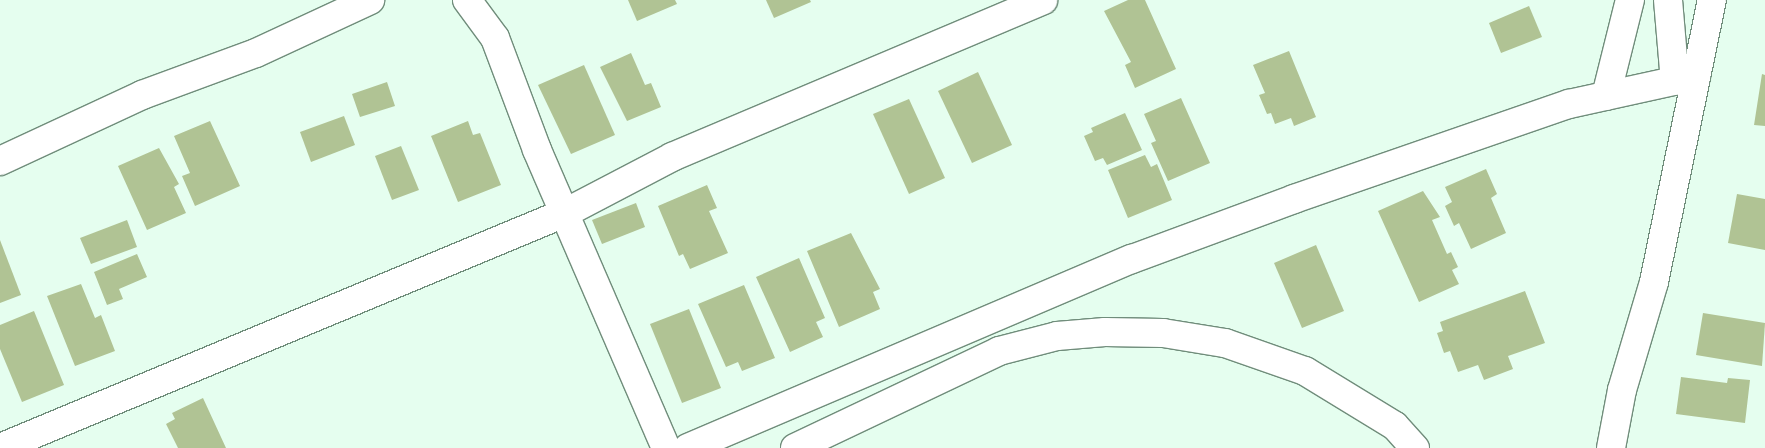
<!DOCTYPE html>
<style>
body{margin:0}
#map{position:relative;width:1765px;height:448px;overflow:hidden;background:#e5feef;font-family:Lora,serif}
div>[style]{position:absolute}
.building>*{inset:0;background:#b0c394}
.roads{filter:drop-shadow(1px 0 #708d7b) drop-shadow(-1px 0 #708d7b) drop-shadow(0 1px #708d7b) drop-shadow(0 -1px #708d7b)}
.street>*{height:28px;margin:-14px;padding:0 14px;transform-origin:14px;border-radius:14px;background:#fff}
span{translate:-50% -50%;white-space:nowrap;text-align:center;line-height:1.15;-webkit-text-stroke:5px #fff;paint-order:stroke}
</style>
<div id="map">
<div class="building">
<i style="clip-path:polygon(628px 0,675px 0,677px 4px,637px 21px)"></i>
<i style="clip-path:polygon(766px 0,810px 0,811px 2px,774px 18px)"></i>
<i style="clip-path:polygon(1128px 0,1145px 0,1176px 69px,1135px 88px,1125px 65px,1131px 62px,1104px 11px)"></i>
<i style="clip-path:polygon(1529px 6px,1542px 37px,1501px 53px,1489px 23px)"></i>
<i style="clip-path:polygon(1289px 51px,1316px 117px,1294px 126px,1291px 118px,1275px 124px,1271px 113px,1267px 114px,1259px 95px,1265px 93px,1253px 65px)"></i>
<i style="clip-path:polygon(631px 53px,645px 85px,651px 83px,661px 107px,627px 121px,600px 67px)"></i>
<i style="clip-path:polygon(584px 65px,615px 135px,571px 154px,538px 85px)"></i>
<i style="clip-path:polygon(978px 72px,1012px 145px,972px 163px,938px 91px)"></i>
<i style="clip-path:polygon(1762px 74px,1765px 75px,1765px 126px,1754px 125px)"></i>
<i style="clip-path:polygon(387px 82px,395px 106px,360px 117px,352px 94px)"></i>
<i style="clip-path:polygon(1181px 98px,1210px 163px,1168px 181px,1151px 143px,1156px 141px,1144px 114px)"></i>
<i style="clip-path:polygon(909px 99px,945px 178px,909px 194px,873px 114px)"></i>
<i style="clip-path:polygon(1125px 113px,1142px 150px,1107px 165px,1103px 158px,1095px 161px,1084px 136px,1093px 132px,1091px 128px)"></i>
<i style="clip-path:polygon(344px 116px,355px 145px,311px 162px,300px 132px)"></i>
<i style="clip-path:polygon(210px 121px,240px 186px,195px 206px,182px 176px,190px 173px,174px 136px)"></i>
<i style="clip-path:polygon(468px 121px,473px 135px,480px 133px,501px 185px,458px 202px,431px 136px)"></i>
<i style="clip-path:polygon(401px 146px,419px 190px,392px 200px,375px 156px)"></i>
<i style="clip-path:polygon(159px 148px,179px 184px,174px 187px,186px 213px,147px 230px,118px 166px)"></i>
<i style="clip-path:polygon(1145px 155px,1151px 167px,1157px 164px,1172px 200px,1128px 218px,1108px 170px)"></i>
<i style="clip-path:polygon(1486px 169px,1497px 194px,1491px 198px,1506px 233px,1471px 249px,1459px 223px,1454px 226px,1445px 206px,1452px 202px,1445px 187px)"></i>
<i style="clip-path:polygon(707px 185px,717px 208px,709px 211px,728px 253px,690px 269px,683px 254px,679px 256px,658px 206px)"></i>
<i style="clip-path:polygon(1423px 191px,1440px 217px,1432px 220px,1447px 254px,1451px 252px,1458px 267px,1452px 270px,1459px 284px,1419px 302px,1378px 211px)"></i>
<i style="clip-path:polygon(1737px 194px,1765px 199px,1765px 250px,1728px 243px)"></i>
<i style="clip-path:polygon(636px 203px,645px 227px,602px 244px,592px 220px)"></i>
<i style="clip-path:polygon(127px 220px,137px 247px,91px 264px,80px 238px)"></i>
<i style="clip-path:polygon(851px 233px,880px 289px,873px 292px,880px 309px,839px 327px,807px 251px)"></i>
<i style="clip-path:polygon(0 240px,21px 295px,0 303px)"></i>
<i style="clip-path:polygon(1316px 245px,1344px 311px,1302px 328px,1274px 263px)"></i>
<i style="clip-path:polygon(137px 254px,147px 277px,119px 289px,123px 299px,107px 305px,94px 272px)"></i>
<i style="clip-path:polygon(799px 258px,825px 318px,816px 322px,823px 337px,790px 352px,756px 277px)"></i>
<i style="clip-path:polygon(81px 284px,95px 318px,101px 315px,115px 351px,75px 366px,47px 296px)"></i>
<i style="clip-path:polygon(744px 285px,775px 358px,742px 371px,738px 362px,726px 367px,698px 304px)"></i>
<i style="clip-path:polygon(1525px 291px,1545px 343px,1508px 356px,1513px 369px,1484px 380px,1478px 365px,1458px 372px,1450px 351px,1444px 353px,1437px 333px,1443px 331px,1440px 322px)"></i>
<i style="clip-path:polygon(689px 309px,721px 388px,682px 403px,650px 324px)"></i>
<i style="clip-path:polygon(34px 311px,64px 385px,22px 402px,0 349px,0 325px)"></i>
<i style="clip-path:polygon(1703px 313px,1765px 323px,1762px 366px,1696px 355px)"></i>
<i style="clip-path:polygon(1681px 377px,1727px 383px,1728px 378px,1750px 380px,1745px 423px,1676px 414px)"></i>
<i style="clip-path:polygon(203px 398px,226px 448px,178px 448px,166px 424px,175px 419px,172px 413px)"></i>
</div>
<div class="roads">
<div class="street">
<i style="left:467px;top:0;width:47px;rotate:53.6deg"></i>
<i style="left:495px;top:38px;width:120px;rotate:69.4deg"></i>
<i style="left:537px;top:150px;width:325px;rotate:66.6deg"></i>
<i style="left:1668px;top:0;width:81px;rotate:85.1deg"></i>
<i style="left:1606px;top:96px;width:99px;rotate:-76deg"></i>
<i style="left:0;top:161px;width:157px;rotate:-24.9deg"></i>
<i style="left:142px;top:95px;width:121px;rotate:-20.2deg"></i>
<i style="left:256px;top:53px;width:126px;rotate:-24.9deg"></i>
<i style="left:0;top:448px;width:614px;rotate:-22.6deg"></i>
<i style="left:567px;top:212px;width:119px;rotate:-27.6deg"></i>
<i style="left:672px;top:157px;width:403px;rotate:-22.9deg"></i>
<i style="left:688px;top:448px;width:483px;rotate:-23.1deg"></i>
<i style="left:1132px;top:259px;width:173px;rotate:-20.3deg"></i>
<i style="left:1294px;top:199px;width:291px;rotate:-19.1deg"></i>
<i style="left:1569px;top:104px;width:130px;rotate:-12.4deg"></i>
<i style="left:795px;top:448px;width:226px;rotate:-25.4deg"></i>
<i style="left:999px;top:351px;width:60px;rotate:-14.5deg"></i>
<i style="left:1057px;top:336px;width:48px;rotate:-4.8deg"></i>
<i style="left:1105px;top:332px;width:58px;rotate:1deg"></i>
<i style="left:1163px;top:333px;width:63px;rotate:9.2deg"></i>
<i style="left:1225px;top:343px;width:85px;rotate:19.3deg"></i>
<i style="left:1305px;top:371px;width:105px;rotate:31.4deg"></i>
<i style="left:1395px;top:426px;width:30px;rotate:48deg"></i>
<i style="left:1611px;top:448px;width:59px;rotate:-79.3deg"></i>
<i style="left:1622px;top:390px;width:113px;rotate:-73.5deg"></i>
<i style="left:1654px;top:282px;width:288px;rotate:-78.4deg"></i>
</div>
</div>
</div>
